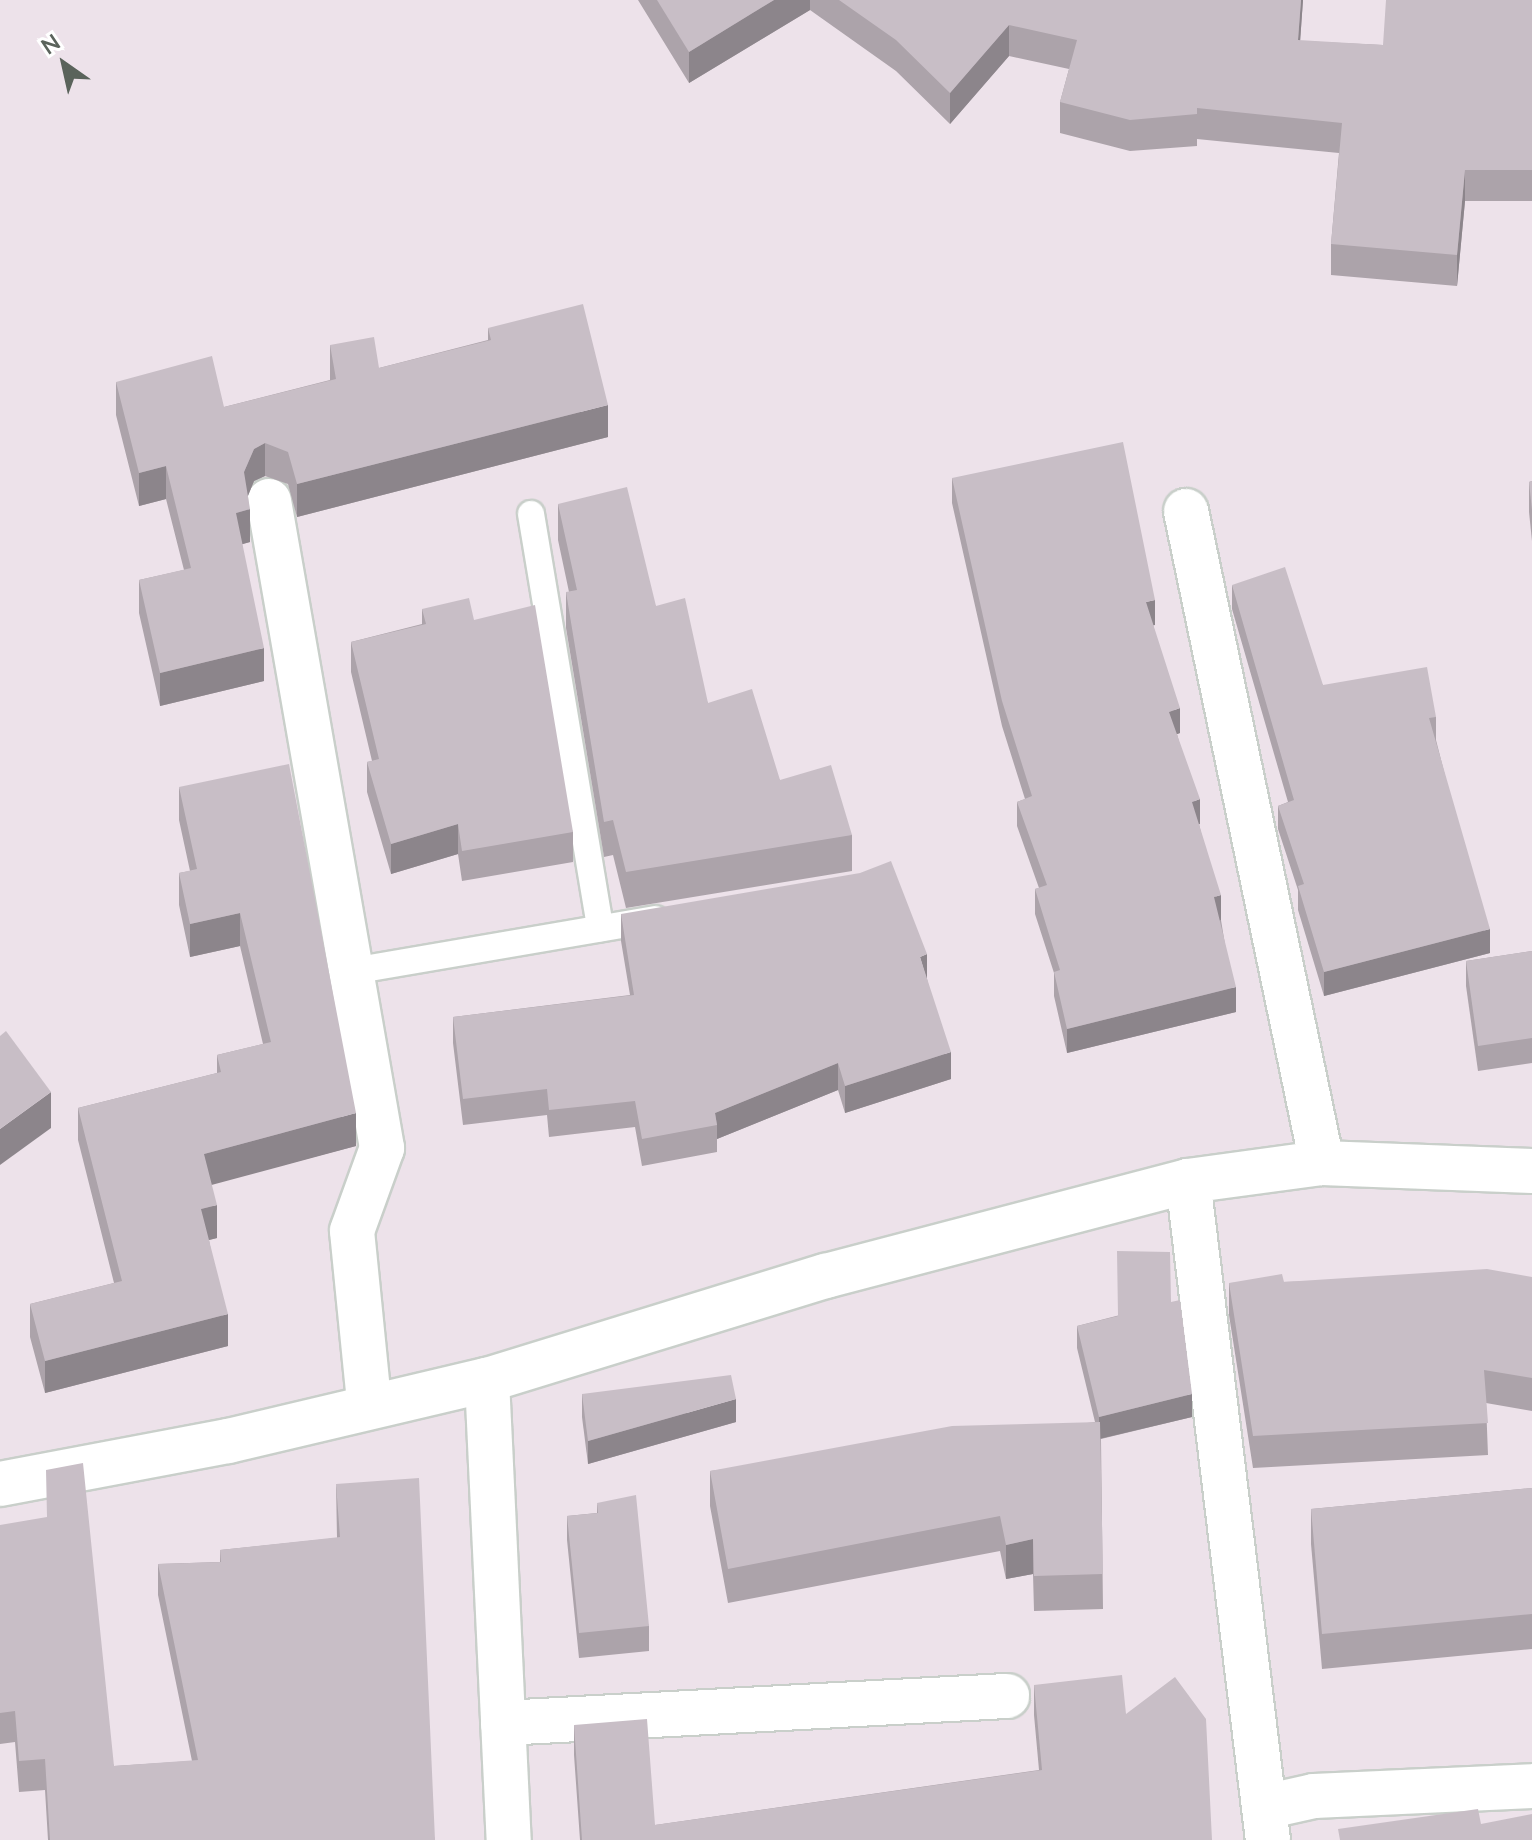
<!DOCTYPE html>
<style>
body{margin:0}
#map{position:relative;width:1532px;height:1840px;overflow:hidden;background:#ede2ea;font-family:Lato,sans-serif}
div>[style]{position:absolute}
.roads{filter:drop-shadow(2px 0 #c9cfca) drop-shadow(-2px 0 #c9cfca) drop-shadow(0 2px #c9cfca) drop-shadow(0 -2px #c9cfca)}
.service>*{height:26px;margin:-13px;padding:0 13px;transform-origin:13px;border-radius:13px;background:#fff}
.minor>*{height:44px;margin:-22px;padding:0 22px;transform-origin:22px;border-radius:22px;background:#fff}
.wall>*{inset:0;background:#aca3aa}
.shaded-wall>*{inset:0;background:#8c858b}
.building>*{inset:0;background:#c8bec6}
span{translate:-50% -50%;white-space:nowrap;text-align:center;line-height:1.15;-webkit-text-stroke:6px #fff;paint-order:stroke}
.north{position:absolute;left:24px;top:24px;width:80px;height:80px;-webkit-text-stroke:6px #fff;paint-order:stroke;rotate:326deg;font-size:22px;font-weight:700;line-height:32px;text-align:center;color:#5a635b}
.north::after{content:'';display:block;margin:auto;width:28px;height:36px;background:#5a635b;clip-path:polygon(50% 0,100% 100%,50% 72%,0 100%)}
</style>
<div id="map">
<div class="roads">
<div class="service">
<i style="left:531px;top:514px;width:420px;rotate:80.5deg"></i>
<i style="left:352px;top:971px;width:308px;rotate:-9.7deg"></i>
</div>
<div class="minor">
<i style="left:269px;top:501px;width:657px;rotate:80.09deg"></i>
<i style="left:382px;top:1148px;width:88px;rotate:109.9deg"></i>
<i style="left:352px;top:1231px;width:172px;rotate:84.3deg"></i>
<i style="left:1186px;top:511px;width:666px;rotate:78.22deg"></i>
<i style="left:1188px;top:1181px;width:664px;rotate:83.08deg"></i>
<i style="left:487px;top:1380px;width:461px;rotate:87.3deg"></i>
<i style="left:0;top:1484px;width:232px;rotate:-10.7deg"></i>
<i style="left:228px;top:1441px;width:266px;rotate:-13.3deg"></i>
<i style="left:487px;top:1380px;width:355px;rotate:-17.1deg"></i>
<i style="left:826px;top:1276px;width:374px;rotate:-14.7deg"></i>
<i style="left:1188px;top:1181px;width:135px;rotate:-7.7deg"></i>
<i style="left:1322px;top:1163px;width:210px;rotate:2.2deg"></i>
<i style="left:503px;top:1723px;width:505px;rotate:-3.07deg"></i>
<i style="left:1269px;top:1806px;width:46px;rotate:-12.5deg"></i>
<i style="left:1314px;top:1796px;width:218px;rotate:-2.6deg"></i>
</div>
</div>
<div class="wall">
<i style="clip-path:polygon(638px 0,1303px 0,1300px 41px,1383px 45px,1532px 0,1532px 201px,1465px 201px,1457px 286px,1331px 275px,1331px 244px,1339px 153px,1197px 139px,1197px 146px,1130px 151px,1060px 133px,1060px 102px,1069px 69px,1009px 56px,950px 124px,896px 71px,810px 10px,689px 83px)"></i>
<i style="clip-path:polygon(488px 328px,608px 437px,297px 517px,288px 484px,265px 476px,254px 481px,248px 496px,250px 542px,242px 544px,264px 681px,160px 706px,139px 613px,139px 580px,184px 570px,166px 499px,139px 506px,116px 415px,116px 382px,224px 407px,330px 380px,330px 345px,379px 368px,488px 340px)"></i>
<i style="clip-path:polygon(952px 478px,1155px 625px,1153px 625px,1180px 733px,1177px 734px,1200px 824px,1199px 824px,1221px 920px,1236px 1012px,1067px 1053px,1054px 996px,1054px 973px,1035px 914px,1035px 889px,1039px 888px,1017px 826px,1017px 802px,1025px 799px,1002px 726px,952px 503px)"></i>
<i style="clip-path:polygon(1532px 481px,1532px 541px,1529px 512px,1529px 482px)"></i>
<i style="clip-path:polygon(558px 504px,656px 606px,708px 703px,780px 780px,852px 835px,852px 871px,626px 908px,613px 855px,604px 857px,566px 628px,566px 592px,569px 592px,558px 540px)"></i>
<i style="clip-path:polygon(1232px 585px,1323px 685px,1436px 717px,1436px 740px,1490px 953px,1324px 996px,1298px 910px,1298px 890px,1278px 829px,1278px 806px,1288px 802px,1232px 609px)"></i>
<i style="clip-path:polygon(422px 609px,474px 620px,573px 832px,573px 862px,462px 881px,458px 854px,391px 874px,367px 792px,367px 762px,372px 761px,351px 672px,351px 642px,422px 624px)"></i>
<i style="clip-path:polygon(179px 787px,356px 1146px,211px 1184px,217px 1238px,209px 1240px,228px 1346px,45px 1393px,30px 1337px,30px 1304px,114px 1283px,78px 1140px,78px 1108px,217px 1073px,217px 1055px,263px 1044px,240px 946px,190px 957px,179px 905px,179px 873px,190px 871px,179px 820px)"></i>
<i style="clip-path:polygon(621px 914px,927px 979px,951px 1079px,845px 1113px,838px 1090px,717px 1139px,717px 1152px,642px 1166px,635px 1127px,549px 1137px,547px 1115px,463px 1125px,453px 1043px,453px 1017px,630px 995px,621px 941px)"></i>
<i style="clip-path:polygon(1532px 951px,1532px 1063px,1478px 1071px,1466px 986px,1466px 961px)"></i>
<i style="clip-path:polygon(1532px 1277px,1532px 1411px,1486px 1403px,1488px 1455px,1253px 1468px,1229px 1315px,1229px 1283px)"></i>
<i style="clip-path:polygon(1171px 1302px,1192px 1417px,1101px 1439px,1103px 1609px,1034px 1611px,1033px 1574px,1006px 1579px,1000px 1551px,728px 1603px,710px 1506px,710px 1471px,1095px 1422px,1077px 1348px,1077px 1326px)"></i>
<i style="clip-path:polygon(582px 1394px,736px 1422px,588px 1464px,582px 1417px)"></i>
<i style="clip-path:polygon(336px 1484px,435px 1840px,48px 1840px,45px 1790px,19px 1792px,15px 1742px,0 1744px,0 1525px,114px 1766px,192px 1761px,158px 1595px,158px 1564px,220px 1562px,220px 1550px,337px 1538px)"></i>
<i style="clip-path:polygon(1532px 1488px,1532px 1649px,1322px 1669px,1311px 1544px,1311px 1509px)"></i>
<i style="clip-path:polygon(597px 1503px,649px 1626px,649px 1651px,579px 1658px,567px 1540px,567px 1516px,597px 1513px)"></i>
<i style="clip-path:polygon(1034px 1685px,1126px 1714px,1212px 1840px,580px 1840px,574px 1755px,574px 1725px,655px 1825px,1039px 1770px,1034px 1715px)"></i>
</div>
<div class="shaded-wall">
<i style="clip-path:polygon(774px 0,810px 0,810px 10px,689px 83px,689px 52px)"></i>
<i style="clip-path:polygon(1301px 0,1303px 0,1298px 71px,1298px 40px)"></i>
<i style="clip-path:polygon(1009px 25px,1009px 56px,950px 124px,950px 93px)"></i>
<i style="clip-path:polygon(1465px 170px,1465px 201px,1457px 286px,1457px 255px)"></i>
<i style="clip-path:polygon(608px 405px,608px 437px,297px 517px,297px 484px)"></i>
<i style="clip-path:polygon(265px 443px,265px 476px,254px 481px,244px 505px,244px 472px,254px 449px)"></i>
<i style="clip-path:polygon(166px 466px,166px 499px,139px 506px,139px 473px)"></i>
<i style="clip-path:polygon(250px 509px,250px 542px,236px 546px,236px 513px)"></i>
<i style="clip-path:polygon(1155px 600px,1155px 625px,1146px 627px,1146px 602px)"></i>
<i style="clip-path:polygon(264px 648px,264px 681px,160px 706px,160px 673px)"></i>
<i style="clip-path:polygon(1180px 708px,1180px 733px,1169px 737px,1169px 712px)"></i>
<i style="clip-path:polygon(1200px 799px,1200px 824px,1192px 827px,1192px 802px)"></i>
<i style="clip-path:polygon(458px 824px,458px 854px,391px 874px,391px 844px)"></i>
<i style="clip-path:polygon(1221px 895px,1221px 920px,1214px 922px,1214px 897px)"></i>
<i style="clip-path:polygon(240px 913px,240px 946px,190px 957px,190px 924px)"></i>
<i style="clip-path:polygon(1490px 929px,1490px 953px,1324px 996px,1324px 972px)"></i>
<i style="clip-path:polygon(927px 954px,927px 981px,920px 957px)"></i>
<i style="clip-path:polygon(1236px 987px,1236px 1012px,1067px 1053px,1067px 1029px)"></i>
<i style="clip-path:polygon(951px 1052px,951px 1079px,845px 1113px,845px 1086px)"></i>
<i style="clip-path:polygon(838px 1063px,838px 1090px,717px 1139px,717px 1125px,715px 1113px)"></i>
<i style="clip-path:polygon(51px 1092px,51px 1128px,0 1165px,0 1129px)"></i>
<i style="clip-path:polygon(356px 1113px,356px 1146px,204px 1187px,204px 1154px)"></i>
<i style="clip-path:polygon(217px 1205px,217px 1238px,201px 1242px,201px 1209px)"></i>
<i style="clip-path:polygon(228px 1314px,228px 1346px,45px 1393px,45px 1361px)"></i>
<i style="clip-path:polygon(1192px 1394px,1192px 1417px,1099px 1439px,1099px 1417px)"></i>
<i style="clip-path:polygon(736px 1399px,736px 1422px,588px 1464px,588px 1441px)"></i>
<i style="clip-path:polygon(1033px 1539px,1033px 1574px,1006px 1579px,1006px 1545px)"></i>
</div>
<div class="building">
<i style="clip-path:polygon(657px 0,774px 0,689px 52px)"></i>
<i style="clip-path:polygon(839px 0,1301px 0,1298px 40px,1383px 45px,1386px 0,1532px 0,1532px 170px,1465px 170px,1457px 255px,1331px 244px,1342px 123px,1197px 108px,1197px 114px,1130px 120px,1060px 102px,1077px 40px,1009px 25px,950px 93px,896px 40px)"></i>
<i style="clip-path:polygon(583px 304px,608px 405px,297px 484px,288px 452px,265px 443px,254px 449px,244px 472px,250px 509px,236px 513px,264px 648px,160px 673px,139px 580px,191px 568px,166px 466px,139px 473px,116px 382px,212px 356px,224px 407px,336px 379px,330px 345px,374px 337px,379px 368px,491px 340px,488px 328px)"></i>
<i style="clip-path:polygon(1123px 442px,1155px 600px,1146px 602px,1180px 708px,1169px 712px,1200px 799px,1192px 802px,1221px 895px,1214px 897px,1236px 987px,1067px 1029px,1054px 972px,1060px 970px,1035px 889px,1047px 885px,1017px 802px,1032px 796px,1002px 701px,952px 478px)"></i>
<i style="clip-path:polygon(1532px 481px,1532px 510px,1529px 482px)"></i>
<i style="clip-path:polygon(627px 487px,656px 606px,685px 598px,708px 703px,752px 689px,780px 780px,831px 765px,852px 835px,626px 872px,613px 820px,604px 822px,566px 592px,577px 590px,558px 504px)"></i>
<i style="clip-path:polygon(1285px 567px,1323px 685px,1427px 667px,1436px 717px,1429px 718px,1490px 929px,1324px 972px,1298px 886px,1304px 884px,1278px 806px,1294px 800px,1232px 585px)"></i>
<i style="clip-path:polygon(469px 598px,474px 620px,535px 605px,573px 832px,462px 851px,458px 824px,391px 844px,367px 762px,379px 759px,351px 642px,426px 624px,422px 609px)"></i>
<i style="clip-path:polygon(289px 764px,356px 1113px,204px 1154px,217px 1205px,201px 1209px,228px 1314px,45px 1361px,30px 1304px,122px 1281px,78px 1108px,221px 1072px,217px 1055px,271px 1042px,240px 913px,190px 924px,179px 873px,197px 869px,179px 787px)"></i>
<i style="clip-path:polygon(891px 861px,927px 954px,920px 957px,951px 1052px,845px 1086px,838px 1063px,715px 1113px,717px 1125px,642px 1139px,635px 1101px,549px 1110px,547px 1089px,463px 1099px,453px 1017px,634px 995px,621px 914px,860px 873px)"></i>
<i style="clip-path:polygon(1532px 951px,1532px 1038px,1478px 1046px,1466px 961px)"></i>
<i style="clip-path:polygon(6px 1031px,51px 1092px,0 1129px,0 1036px)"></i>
<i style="clip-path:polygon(1117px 1251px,1170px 1252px,1171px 1302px,1180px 1300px,1192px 1394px,1099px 1417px,1077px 1326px,1118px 1316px)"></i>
<i style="clip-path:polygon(1487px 1269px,1532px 1277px,1532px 1378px,1484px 1370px,1488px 1423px,1253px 1436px,1229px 1283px,1282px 1274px,1284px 1282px)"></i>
<i style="clip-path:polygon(731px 1375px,736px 1399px,588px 1441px,582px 1394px)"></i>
<i style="clip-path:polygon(1100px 1422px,1103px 1574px,1034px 1576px,1033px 1539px,1006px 1545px,1000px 1516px,728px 1569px,710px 1471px,952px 1426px)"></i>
<i style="clip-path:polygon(83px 1463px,114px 1766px,198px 1760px,158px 1564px,221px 1562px,220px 1550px,340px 1537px,336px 1484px,419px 1478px,435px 1840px,50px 1840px,45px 1759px,19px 1761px,15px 1711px,0 1713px,0 1525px,47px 1517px,46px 1470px)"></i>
<i style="clip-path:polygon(1532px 1488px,1532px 1614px,1322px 1634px,1311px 1509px)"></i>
<i style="clip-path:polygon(636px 1495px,649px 1626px,579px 1633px,567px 1516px,598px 1513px,597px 1503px)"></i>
<i style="clip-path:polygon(1122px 1675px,1126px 1714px,1175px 1677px,1206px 1719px,1212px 1840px,582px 1840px,574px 1725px,647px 1719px,655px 1825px,1042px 1770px,1034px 1685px)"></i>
<i style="clip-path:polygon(1478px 1809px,1481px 1824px,1532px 1814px,1532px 1840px,1340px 1840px,1338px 1829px)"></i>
</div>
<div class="north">N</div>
</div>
